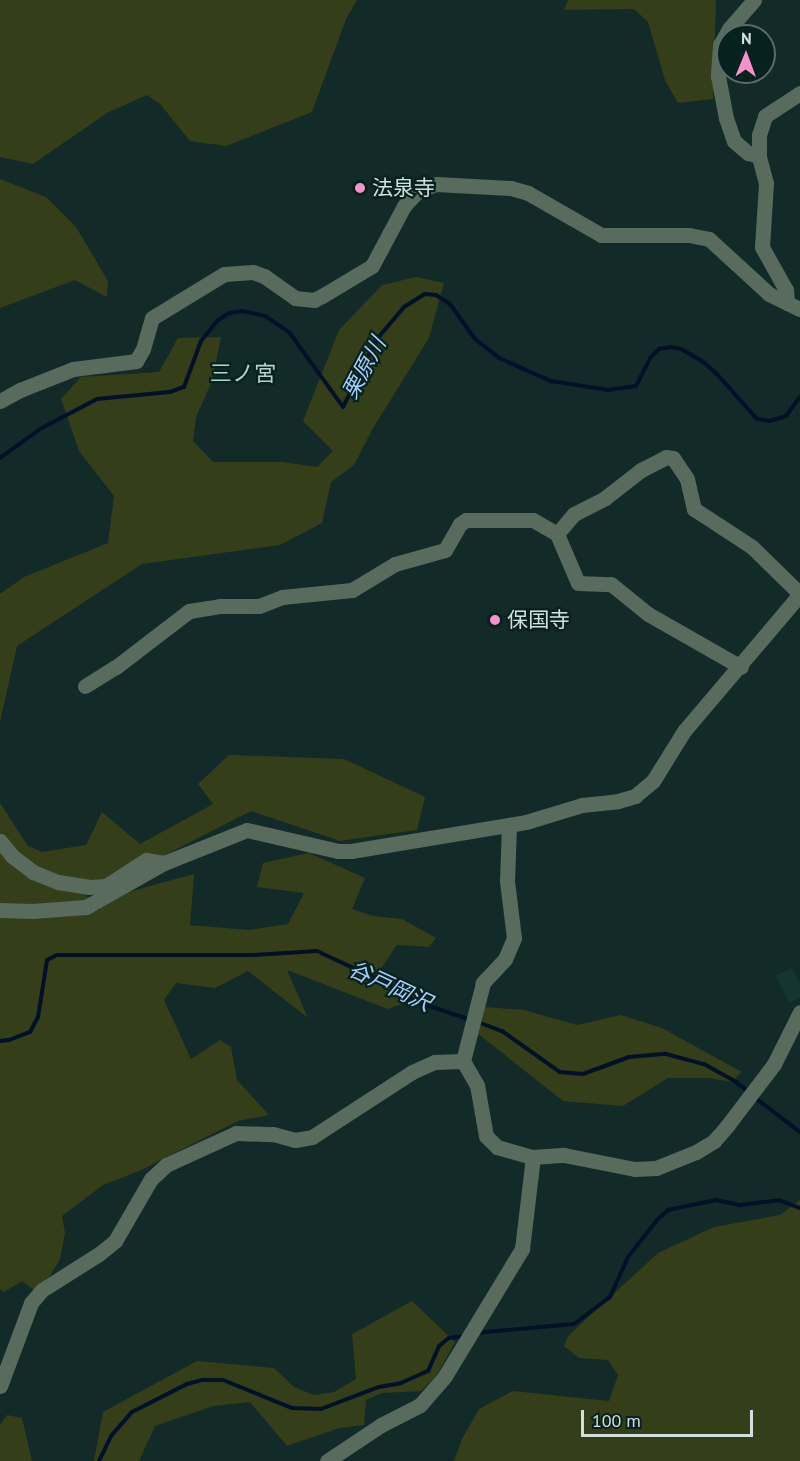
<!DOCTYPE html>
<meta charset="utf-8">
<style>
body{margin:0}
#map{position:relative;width:800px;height:1461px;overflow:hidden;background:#122b28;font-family:"PT Sans","Noto Sans JP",sans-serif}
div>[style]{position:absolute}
.built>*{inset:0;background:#133633}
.green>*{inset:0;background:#343e19}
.stream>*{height:4px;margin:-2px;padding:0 2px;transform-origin:2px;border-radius:2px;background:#001129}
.minor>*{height:15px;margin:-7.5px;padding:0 7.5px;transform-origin:7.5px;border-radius:7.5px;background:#586b5d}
.dots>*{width:16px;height:16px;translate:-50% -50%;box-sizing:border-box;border:3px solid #07211f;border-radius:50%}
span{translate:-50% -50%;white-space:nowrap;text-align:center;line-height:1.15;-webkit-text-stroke:4.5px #07211f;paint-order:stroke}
.poi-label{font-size:21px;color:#d1e0dd}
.left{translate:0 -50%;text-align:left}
.water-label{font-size:22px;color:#a3cffe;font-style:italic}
.neighbourhood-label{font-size:22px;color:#b4d2ce}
.north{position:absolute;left:716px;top:24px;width:60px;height:60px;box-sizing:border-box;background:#07211f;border:2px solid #586d6b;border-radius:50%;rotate:1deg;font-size:16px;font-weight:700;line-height:24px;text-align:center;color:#d1e0dd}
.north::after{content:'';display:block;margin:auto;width:21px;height:27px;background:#f890cb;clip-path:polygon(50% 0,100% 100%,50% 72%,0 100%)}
.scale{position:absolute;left:581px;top:1410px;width:172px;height:27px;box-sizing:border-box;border:3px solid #d1e0dd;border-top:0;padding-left:8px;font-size:18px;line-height:21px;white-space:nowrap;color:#d1e0dd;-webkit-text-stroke:4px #07211f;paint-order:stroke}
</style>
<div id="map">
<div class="built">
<i style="clip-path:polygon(792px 968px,800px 984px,800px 997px,789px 1003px,776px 975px)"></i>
</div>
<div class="green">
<i style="clip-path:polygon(0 0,357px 0,346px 19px,312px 112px,226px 146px,190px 141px,160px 104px,147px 95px,107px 113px,33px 164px,0 157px)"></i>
<i style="clip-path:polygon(568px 0,716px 0,713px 99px,678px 103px,665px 80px,648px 22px,634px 9px,564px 10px)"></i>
<i style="clip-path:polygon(0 179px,46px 197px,76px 227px,108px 281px,107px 297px,75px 280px,0 308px)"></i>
<i style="clip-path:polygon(416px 277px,444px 283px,429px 338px,373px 428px,354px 465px,331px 482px,322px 523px,280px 545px,142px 564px,17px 646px,0 722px,0 594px,24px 577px,108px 543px,114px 496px,79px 451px,61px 399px,81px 377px,159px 372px,178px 338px,221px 337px,212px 381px,196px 417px,193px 441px,213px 462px,282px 462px,317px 467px,333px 451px,303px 421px,339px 330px,382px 285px)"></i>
<i style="clip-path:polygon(229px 755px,344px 759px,425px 797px,417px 830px,340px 841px,251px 811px,85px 896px,99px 900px,194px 874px,190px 925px,249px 930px,288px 924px,304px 893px,257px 887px,263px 863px,309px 853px,365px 878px,352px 909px,373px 916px,402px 919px,436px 938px,429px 947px,397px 945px,378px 973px,421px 997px,388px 1009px,287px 970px,308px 1018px,248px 971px,215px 988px,176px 983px,164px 1000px,191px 1059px,220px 1040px,231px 1047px,237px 1080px,269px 1115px,238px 1121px,139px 1171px,103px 1185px,62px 1216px,65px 1233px,60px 1259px,50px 1276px,34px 1290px,22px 1281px,4px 1292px,0 1289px,0 803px,28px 846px,42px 852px,86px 845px,102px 812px,140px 844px,213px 804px,198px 784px)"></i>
<i style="clip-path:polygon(485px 1007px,524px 1010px,577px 1025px,621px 1015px,662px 1028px,742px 1072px,731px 1082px,710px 1078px,668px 1078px,623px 1106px,563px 1101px,477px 1033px)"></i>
<i style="clip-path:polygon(800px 1200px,800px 1461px,454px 1461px,462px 1439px,479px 1409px,513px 1391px,609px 1401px,618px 1375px,608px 1360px,579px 1358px,564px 1346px,568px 1336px,658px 1253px,714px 1227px,780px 1215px)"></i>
<i style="clip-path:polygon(412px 1301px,455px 1342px,437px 1375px,421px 1391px,382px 1393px,366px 1400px,364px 1425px,339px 1428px,287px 1446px,250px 1402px,213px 1406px,155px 1426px,139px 1461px,94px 1461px,103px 1412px,197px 1361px,274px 1368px,294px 1387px,314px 1395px,334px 1392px,356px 1379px,352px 1334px)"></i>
<i style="clip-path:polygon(7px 1415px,22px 1418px,32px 1461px,0 1461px,0 1425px)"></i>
</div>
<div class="stream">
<i style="left:0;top:458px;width:49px;rotate:-35.9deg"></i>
<i style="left:40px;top:429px;width:64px;rotate:-27.8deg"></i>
<i style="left:97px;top:399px;width:73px;rotate:-5.5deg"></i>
<i style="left:170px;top:392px;width:15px;rotate:-20deg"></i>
<i style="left:184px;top:387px;width:49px;rotate:-69.7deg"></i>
<i style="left:201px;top:341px;width:27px;rotate:-51deg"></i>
<i style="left:218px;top:320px;width:13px;rotate:-32deg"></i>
<i style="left:229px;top:313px;width:14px;rotate:-8deg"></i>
<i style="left:243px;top:311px;width:23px;rotate:13deg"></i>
<i style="left:265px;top:316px;width:29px;rotate:34deg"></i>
<i style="left:289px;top:332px;width:92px;rotate:54.2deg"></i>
<i style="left:343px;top:407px;width:76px;rotate:-63.4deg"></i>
<i style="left:377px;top:339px;width:42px;rotate:-49.8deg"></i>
<i style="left:404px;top:307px;width:25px;rotate:-32deg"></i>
<i style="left:425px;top:294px;width:11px;rotate:5deg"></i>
<i style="left:436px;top:295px;width:17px;rotate:33deg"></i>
<i style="left:450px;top:304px;width:43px;rotate:54.5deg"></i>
<i style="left:475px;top:339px;width:31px;rotate:38deg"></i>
<i style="left:499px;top:358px;width:57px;rotate:23.9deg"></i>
<i style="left:551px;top:381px;width:58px;rotate:9deg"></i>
<i style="left:608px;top:390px;width:28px;rotate:-8deg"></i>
<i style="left:636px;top:386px;width:33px;rotate:-63deg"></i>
<i style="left:651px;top:357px;width:11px;rotate:-45deg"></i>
<i style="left:659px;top:349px;width:12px;rotate:-9deg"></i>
<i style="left:671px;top:347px;width:10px;rotate:11deg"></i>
<i style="left:681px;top:349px;width:24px;rotate:30deg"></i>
<i style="left:702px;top:361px;width:20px;rotate:41deg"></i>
<i style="left:717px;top:374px;width:60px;rotate:48.4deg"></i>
<i style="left:757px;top:419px;width:13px;rotate:9deg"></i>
<i style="left:770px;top:421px;width:17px;rotate:-17deg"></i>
<i style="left:786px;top:416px;width:24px;rotate:-54deg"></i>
<i style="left:478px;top:1022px;width:26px;rotate:21deg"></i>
<i style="left:502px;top:1031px;width:71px;rotate:35.3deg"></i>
<i style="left:560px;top:1072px;width:23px;rotate:5deg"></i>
<i style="left:583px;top:1074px;width:49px;rotate:-20.3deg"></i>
<i style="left:629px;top:1057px;width:37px;rotate:-5deg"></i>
<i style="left:666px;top:1054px;width:39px;rotate:15deg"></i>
<i style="left:704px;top:1064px;width:37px;rotate:29deg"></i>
<i style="left:736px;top:1082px;width:16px;rotate:38deg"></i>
<i style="left:0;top:1041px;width:9px;rotate:-6deg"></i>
<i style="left:9px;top:1040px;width:22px;rotate:-21deg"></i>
<i style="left:30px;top:1032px;width:17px;rotate:-62deg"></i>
<i style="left:38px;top:1017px;width:58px;rotate:-81deg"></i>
<i style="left:47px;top:960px;width:11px;rotate:-27deg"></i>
<i style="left:57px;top:955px;width:197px"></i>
<i style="left:254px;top:955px;width:63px;rotate:-3.6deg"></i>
<i style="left:317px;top:951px;width:87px;rotate:25.1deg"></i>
<i style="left:396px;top:988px;width:23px;rotate:34deg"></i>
<i style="left:415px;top:1001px;width:56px;rotate:18.8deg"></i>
<i style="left:754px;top:1097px;width:58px;rotate:37.3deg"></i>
<i style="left:475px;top:1333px;width:99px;rotate:-5.2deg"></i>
<i style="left:574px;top:1324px;width:45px;rotate:-36.9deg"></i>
<i style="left:610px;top:1297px;width:44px;rotate:-65.8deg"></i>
<i style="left:628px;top:1257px;width:47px;rotate:-51.9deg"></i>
<i style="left:657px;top:1220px;width:15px;rotate:-42deg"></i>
<i style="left:668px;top:1210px;width:49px;rotate:-11.8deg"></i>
<i style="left:716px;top:1200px;width:25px;rotate:12deg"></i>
<i style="left:740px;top:1205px;width:39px;rotate:-7deg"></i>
<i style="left:779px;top:1200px;width:22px;rotate:21deg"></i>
<i style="left:99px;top:1461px;width:28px;rotate:-64deg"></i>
<i style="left:111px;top:1436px;width:32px;rotate:-49deg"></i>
<i style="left:132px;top:1412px;width:62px;rotate:-27deg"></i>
<i style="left:187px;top:1384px;width:16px;rotate:-15deg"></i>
<i style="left:202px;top:1380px;width:21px"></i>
<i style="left:223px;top:1380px;width:74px;rotate:22.1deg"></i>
<i style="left:292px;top:1408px;width:29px;rotate:2deg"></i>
<i style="left:321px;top:1409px;width:62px;rotate:-20.8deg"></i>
<i style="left:379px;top:1387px;width:22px;rotate:-10deg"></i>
<i style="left:401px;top:1383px;width:30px;rotate:-24deg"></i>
<i style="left:428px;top:1371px;width:27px;rotate:-66deg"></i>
<i style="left:439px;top:1346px;width:13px;rotate:-39deg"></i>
<i style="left:449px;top:1338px;width:16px;rotate:-7deg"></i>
</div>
<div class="minor">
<i style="left:754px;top:0;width:38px;rotate:131deg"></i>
<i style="left:729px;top:29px;width:18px;rotate:119deg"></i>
<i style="left:720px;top:45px;width:31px;rotate:94deg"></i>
<i style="left:718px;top:76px;width:43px;rotate:79.2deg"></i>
<i style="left:726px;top:118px;width:24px;rotate:71deg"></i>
<i style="left:734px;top:141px;width:18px;rotate:41deg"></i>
<i style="left:748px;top:153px;width:11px;rotate:15deg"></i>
<i style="left:787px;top:303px;width:13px;rotate:-94deg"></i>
<i style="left:786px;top:290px;width:49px;rotate:-119.2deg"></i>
<i style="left:762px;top:247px;width:64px;rotate:-86.4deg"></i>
<i style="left:766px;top:183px;width:28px;rotate:-105deg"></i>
<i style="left:759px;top:156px;width:21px;rotate:-90deg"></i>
<i style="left:759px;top:135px;width:20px;rotate:-72deg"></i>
<i style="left:765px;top:116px;width:42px;rotate:-33.3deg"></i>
<i style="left:0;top:401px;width:23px;rotate:-29deg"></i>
<i style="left:20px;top:390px;width:57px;rotate:-21.6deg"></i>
<i style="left:73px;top:369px;width:64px;rotate:-7.2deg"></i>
<i style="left:136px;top:361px;width:14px;rotate:-60deg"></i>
<i style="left:143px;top:349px;width:32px;rotate:-74deg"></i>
<i style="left:152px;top:318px;width:84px;rotate:-31.4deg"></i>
<i style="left:224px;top:274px;width:29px;rotate:-4deg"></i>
<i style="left:253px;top:272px;width:12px;rotate:20deg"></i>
<i style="left:264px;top:276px;width:38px;rotate:35deg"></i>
<i style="left:295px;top:298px;width:19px;rotate:6deg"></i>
<i style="left:314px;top:300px;width:9px;rotate:-27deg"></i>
<i style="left:322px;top:296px;width:58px;rotate:-31deg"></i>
<i style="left:372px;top:266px;width:68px;rotate:-61.9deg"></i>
<i style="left:404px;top:206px;width:22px;rotate:-47deg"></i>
<i style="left:419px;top:190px;width:18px;rotate:-19deg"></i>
<i style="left:436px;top:184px;width:75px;rotate:3.1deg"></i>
<i style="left:511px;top:188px;width:18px;rotate:16deg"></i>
<i style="left:528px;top:193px;width:84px;rotate:29.9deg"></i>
<i style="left:601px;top:235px;width:88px"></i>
<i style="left:689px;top:235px;width:20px;rotate:11deg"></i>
<i style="left:709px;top:239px;width:81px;rotate:42.5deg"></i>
<i style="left:769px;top:294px;width:34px;rotate:26deg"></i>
<i style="left:557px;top:534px;width:26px;rotate:-50deg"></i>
<i style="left:574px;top:514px;width:35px;rotate:-27deg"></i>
<i style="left:605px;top:498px;width:46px;rotate:-37.9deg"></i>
<i style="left:641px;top:470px;width:28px;rotate:-27deg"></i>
<i style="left:666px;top:457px;width:7px;rotate:8deg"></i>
<i style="left:673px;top:458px;width:25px;rotate:56deg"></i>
<i style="left:687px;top:479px;width:31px;rotate:77deg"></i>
<i style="left:694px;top:509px;width:69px;rotate:33.2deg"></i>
<i style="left:752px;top:547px;width:67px;rotate:44.4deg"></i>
<i style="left:85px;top:686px;width:36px;rotate:-32deg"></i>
<i style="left:116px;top:667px;width:92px;rotate:-37.5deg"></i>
<i style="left:189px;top:611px;width:31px;rotate:-9deg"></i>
<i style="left:220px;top:606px;width:39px"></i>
<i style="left:259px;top:606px;width:25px;rotate:-21deg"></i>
<i style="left:282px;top:597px;width:70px;rotate:-5.7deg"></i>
<i style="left:352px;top:590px;width:50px;rotate:-31.2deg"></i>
<i style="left:395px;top:564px;width:52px;rotate:-15.6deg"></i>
<i style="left:445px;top:550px;width:30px;rotate:-60deg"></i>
<i style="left:460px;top:524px;width:7px;rotate:-34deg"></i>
<i style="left:466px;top:520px;width:67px"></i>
<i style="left:533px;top:520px;width:28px;rotate:30deg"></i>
<i style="left:557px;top:534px;width:53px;rotate:66.8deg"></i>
<i style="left:578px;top:583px;width:33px;rotate:2deg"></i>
<i style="left:611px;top:584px;width:48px;rotate:39deg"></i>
<i style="left:648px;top:614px;width:107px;rotate:29.7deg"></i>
<i style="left:509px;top:825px;width:56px;rotate:92deg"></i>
<i style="left:507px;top:881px;width:57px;rotate:83deg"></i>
<i style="left:514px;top:938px;width:23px;rotate:113deg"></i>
<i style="left:505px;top:959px;width:33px;rotate:133deg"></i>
<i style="left:483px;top:983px;width:81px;rotate:104.4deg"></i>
<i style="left:463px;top:1061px;width:28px;rotate:60deg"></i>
<i style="left:477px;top:1085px;width:52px;rotate:80deg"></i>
<i style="left:486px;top:1136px;width:16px;rotate:45deg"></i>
<i style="left:497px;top:1147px;width:37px;rotate:16deg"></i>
<i style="left:533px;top:1157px;width:31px;rotate:-4deg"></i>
<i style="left:564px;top:1155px;width:72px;rotate:11.2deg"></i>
<i style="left:635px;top:1169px;width:21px;rotate:-3deg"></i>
<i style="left:656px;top:1168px;width:43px;rotate:-21.8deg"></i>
<i style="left:696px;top:1152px;width:21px;rotate:-31deg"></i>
<i style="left:714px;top:1141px;width:20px;rotate:-49deg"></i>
<i style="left:727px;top:1126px;width:78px;rotate:-52.8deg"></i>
<i style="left:774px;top:1064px;width:58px;rotate:-63.4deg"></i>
<i style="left:0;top:841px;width:19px;rotate:51deg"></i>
<i style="left:12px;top:856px;width:26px;rotate:37deg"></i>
<i style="left:33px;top:872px;width:27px;rotate:22deg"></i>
<i style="left:58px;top:882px;width:32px;rotate:9deg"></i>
<i style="left:90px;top:887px;width:16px;rotate:-4deg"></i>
<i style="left:106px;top:886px;width:48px;rotate:-33deg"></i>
<i style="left:146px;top:860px;width:18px;rotate:9deg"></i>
<i style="left:0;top:910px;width:32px;rotate:2deg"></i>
<i style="left:32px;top:911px;width:54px;rotate:-4.2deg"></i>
<i style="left:86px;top:907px;width:90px;rotate:-29.4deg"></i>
<i style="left:164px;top:863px;width:89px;rotate:-21.7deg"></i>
<i style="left:247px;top:830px;width:93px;rotate:13deg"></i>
<i style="left:338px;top:851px;width:13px"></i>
<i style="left:351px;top:851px;width:177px;rotate:-9.4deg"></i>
<i style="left:526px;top:822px;width:59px;rotate:-16.9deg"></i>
<i style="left:582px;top:805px;width:36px;rotate:-6deg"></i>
<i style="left:618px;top:801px;width:18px;rotate:-16deg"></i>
<i style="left:635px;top:796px;width:23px;rotate:-40deg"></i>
<i style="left:653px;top:781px;width:59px;rotate:-58.2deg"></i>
<i style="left:684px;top:731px;width:180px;rotate:-49.7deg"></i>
<i style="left:0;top:1386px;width:89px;rotate:-69.5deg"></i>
<i style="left:31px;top:1303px;width:17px;rotate:-50deg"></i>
<i style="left:42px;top:1290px;width:67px;rotate:-32.3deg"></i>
<i style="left:99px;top:1254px;width:21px;rotate:-39deg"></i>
<i style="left:115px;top:1241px;width:72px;rotate:-59.9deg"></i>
<i style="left:151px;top:1179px;width:21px;rotate:-43deg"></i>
<i style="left:166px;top:1165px;width:77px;rotate:-24.6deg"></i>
<i style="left:236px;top:1133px;width:37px;rotate:2deg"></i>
<i style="left:273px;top:1134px;width:23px;rotate:15deg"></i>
<i style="left:295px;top:1140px;width:17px;rotate:-10deg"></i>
<i style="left:312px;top:1137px;width:119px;rotate:-33deg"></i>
<i style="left:412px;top:1072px;width:24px;rotate:-24deg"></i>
<i style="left:434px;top:1062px;width:29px;rotate:-2deg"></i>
<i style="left:327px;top:1461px;width:65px;rotate:-33.7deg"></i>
<i style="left:381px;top:1425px;width:44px;rotate:-27.1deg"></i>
<i style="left:420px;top:1405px;width:38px;rotate:-49deg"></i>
<i style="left:445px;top:1376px;width:149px;rotate:-58.8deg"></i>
<i style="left:522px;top:1249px;width:93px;rotate:-83.2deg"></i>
</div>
<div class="dots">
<i style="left:360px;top:188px;background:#f890cb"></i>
<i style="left:495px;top:620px;background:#f890cb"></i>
</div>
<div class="poi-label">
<span class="left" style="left:372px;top:188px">法泉寺</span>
<span class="left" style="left:507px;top:620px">保国寺</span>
</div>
<div class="water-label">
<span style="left:364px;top:368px;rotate:-62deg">栗原川</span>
<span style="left:390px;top:986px;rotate:25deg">谷戸岡沢</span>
</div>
<div class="neighbourhood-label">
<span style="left:243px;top:374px">三ノ宮</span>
</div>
<div class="north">N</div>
<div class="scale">100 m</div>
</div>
